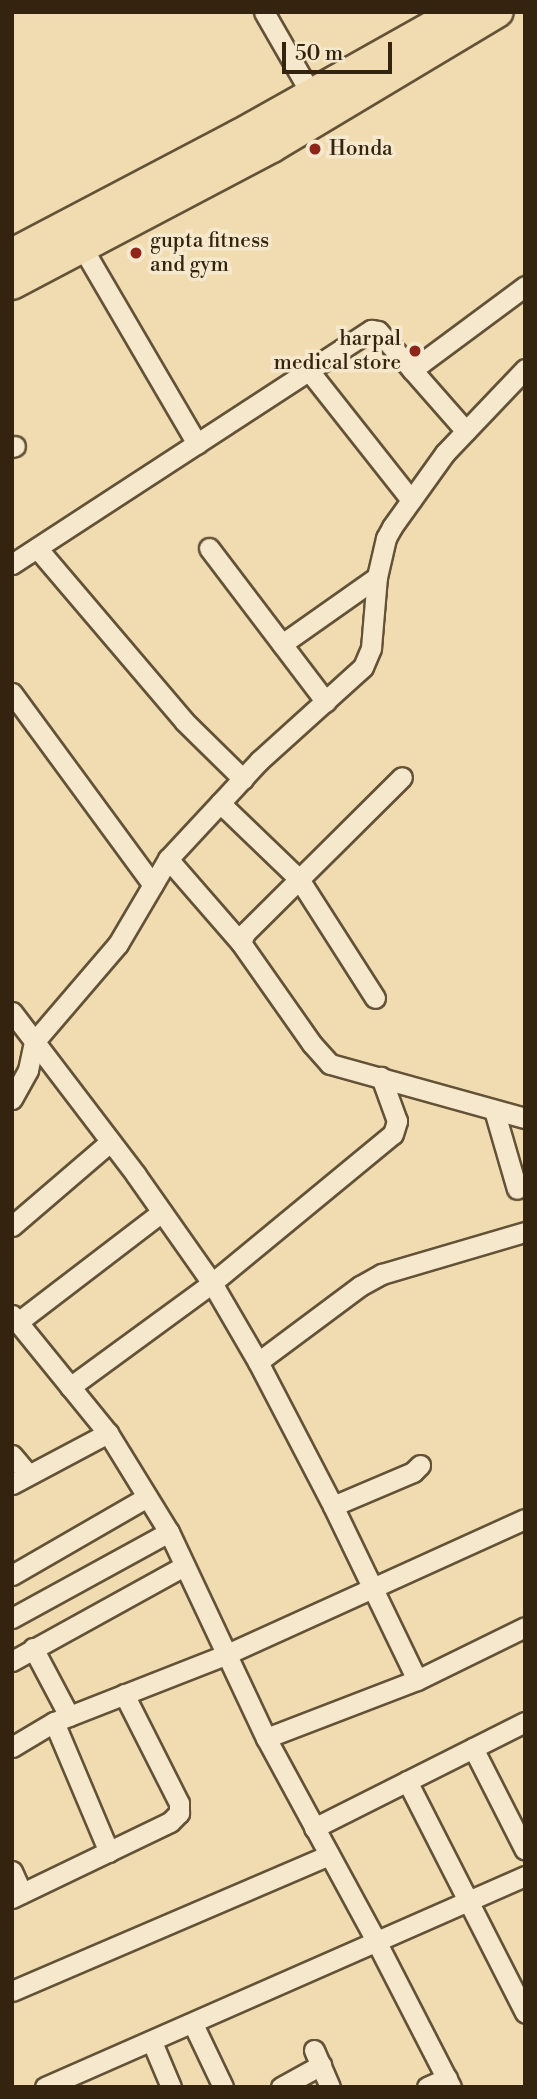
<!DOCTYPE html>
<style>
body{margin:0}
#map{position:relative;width:537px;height:2099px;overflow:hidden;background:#f0dcb0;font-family:"Libre Bodoni",serif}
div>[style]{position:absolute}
.roads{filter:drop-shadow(2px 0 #635237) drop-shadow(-2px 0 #635237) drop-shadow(0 2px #635237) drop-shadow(0 -2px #635237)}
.minor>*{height:19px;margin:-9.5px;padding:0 9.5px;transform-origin:9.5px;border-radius:9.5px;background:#f5e8cc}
.highway>*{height:30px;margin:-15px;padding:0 15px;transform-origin:15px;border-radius:15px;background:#f0dcb0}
.dots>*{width:19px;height:19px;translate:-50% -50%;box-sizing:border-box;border:4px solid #f5e8cc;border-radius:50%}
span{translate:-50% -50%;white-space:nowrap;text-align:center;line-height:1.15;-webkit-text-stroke:7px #f5e8cc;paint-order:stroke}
.poi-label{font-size:21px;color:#34240f}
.left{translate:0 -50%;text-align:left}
.right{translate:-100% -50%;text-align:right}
.frame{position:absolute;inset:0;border:14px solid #34240f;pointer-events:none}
.scale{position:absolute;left:282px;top:42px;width:110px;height:32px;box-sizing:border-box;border:4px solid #34240f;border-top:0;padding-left:9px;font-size:21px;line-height:24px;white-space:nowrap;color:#34240f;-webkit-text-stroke:5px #f5e8cc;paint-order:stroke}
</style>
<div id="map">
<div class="roads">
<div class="minor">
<i style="left:264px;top:12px;width:106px;rotate:60.1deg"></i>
<i style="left:82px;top:247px;width:228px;rotate:59.7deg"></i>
<i style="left:412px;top:370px;width:141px;rotate:-36.6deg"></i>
<i style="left:310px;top:372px;width:163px;rotate:51.7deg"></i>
<i style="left:12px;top:447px;width:3px;rotate:-18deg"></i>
<i style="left:37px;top:548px;width:227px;rotate:49.6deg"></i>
<i style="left:184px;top:721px;width:83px;rotate:44.5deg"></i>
<i style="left:209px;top:548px;width:193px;rotate:52.8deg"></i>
<i style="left:12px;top:564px;width:429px;rotate:-33.1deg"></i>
<i style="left:371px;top:330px;width:7px;rotate:8deg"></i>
<i style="left:378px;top:331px;width:133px;rotate:48.7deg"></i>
<i style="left:282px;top:644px;width:116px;rotate:-35.2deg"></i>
<i style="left:12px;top:693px;width:238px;rotate:53.7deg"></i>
<i style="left:220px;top:803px;width:110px;rotate:43.9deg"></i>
<i style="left:299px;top:879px;width:141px;rotate:57.4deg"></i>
<i style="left:168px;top:859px;width:111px;rotate:49deg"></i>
<i style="left:241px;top:943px;width:123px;rotate:54.9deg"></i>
<i style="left:312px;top:1044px;width:27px;rotate:48deg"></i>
<i style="left:330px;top:1064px;width:202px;rotate:15.5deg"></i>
<i style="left:241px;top:943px;width:11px;rotate:-68deg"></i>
<i style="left:245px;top:933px;width:221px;rotate:-44.8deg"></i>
<i style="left:12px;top:1012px;width:205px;rotate:52.7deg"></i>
<i style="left:136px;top:1175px;width:132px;rotate:54.9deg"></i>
<i style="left:212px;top:1283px;width:91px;rotate:59.8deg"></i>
<i style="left:258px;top:1362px;width:162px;rotate:62.5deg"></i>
<i style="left:333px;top:1506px;width:193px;rotate:64.2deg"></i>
<i style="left:12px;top:1099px;width:33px;rotate:-61deg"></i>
<i style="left:28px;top:1070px;width:29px;rotate:-78deg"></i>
<i style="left:34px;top:1042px;width:129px;rotate:-49.4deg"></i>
<i style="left:118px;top:944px;width:99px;rotate:-59.5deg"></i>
<i style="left:168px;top:859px;width:134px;rotate:-47.1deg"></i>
<i style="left:259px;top:761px;width:140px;rotate:-42.1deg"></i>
<i style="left:363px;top:667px;width:21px;rotate:-67deg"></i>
<i style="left:371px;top:648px;width:71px;rotate:-85.2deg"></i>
<i style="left:377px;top:577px;width:40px;rotate:-77deg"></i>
<i style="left:386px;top:538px;width:13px;rotate:-61deg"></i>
<i style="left:392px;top:527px;width:91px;rotate:-54.4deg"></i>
<i style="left:445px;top:453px;width:116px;rotate:-46.4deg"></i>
<i style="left:494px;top:1110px;width:82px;rotate:73.8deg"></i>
<i style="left:12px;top:1226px;width:129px;rotate:-40.6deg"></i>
<i style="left:12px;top:1315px;width:152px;rotate:50.9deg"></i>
<i style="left:108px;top:1433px;width:116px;rotate:58.4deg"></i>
<i style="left:169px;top:1532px;width:228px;rotate:64.8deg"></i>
<i style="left:266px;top:1738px;width:231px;rotate:61.5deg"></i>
<i style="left:376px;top:1941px;width:164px;rotate:62.8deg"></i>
<i style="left:18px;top:1322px;width:181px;rotate:-37.4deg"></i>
<i style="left:258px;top:1362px;width:127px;rotate:-36.7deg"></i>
<i style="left:360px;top:1286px;width:25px;rotate:-29deg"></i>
<i style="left:382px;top:1274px;width:149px;rotate:-16.4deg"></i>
<i style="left:70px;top:1387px;width:176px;rotate:-36.2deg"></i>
<i style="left:212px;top:1283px;width:234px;rotate:-39.5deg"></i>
<i style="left:393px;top:1134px;width:14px;rotate:-73deg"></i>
<i style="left:397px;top:1121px;width:47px;rotate:-110deg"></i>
<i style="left:12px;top:1455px;width:25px;rotate:50deg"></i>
<i style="left:12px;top:1484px;width:109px;rotate:-28deg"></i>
<i style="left:333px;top:1506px;width:87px;rotate:-23deg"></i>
<i style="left:413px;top:1472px;width:10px;rotate:-45deg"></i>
<i style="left:12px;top:1575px;width:156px;rotate:-30deg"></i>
<i style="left:12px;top:1618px;width:179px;rotate:-28.7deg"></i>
<i style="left:33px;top:1648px;width:77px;rotate:62.1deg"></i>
<i style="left:12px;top:1661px;width:196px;rotate:-28.9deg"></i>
<i style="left:54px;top:1722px;width:141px;rotate:67.1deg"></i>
<i style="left:266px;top:1738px;width:162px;rotate:-21deg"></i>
<i style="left:417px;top:1680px;width:120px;rotate:-26.1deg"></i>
<i style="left:12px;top:1747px;width:49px;rotate:-30.8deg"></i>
<i style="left:54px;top:1722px;width:184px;rotate:-21.4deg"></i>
<i style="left:225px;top:1655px;width:329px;rotate:-24.4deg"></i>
<i style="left:473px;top:1748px;width:114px;rotate:63deg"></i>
<i style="left:407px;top:1781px;width:260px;rotate:63deg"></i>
<i style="left:314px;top:1828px;width:236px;rotate:-26.7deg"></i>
<i style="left:12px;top:1871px;width:24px;rotate:66deg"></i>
<i style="left:12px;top:1898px;width:175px;rotate:-25.7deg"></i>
<i style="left:170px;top:1822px;width:13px;rotate:-45deg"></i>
<i style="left:179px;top:1813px;width:10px;rotate:-90deg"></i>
<i style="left:179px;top:1803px;width:122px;rotate:-116.8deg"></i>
<i style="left:12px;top:1991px;width:345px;rotate:-23.2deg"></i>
<i style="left:193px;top:2024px;width:70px;rotate:64.5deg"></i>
<i style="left:152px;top:2042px;width:49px;rotate:67.1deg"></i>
<i style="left:314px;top:2050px;width:40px;rotate:66.6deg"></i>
<i style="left:45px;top:2087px;width:524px;rotate:-23.73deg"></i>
<i style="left:281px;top:2087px;width:46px;rotate:-28.8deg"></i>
<i style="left:427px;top:2087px;width:22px;rotate:-24deg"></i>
</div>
<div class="highway">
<i style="left:12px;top:254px;width:256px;rotate:-27.7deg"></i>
<i style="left:239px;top:135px;width:251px;rotate:-29.3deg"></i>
<i style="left:12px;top:284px;width:294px;rotate:-27.8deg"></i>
<i style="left:272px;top:147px;width:263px;rotate:-30.9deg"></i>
</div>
</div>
<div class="dots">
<i style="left:315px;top:149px;background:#8f2418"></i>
<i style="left:136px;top:253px;background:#8f2418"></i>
<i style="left:415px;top:351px;background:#8f2418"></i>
</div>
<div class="poi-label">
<span class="left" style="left:329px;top:149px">Honda</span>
<span class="left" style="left:150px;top:253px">gupta fitness<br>and gym</span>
<span class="right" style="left:401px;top:351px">harpal<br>medical store</span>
</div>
<div class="frame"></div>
<div class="scale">50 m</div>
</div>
